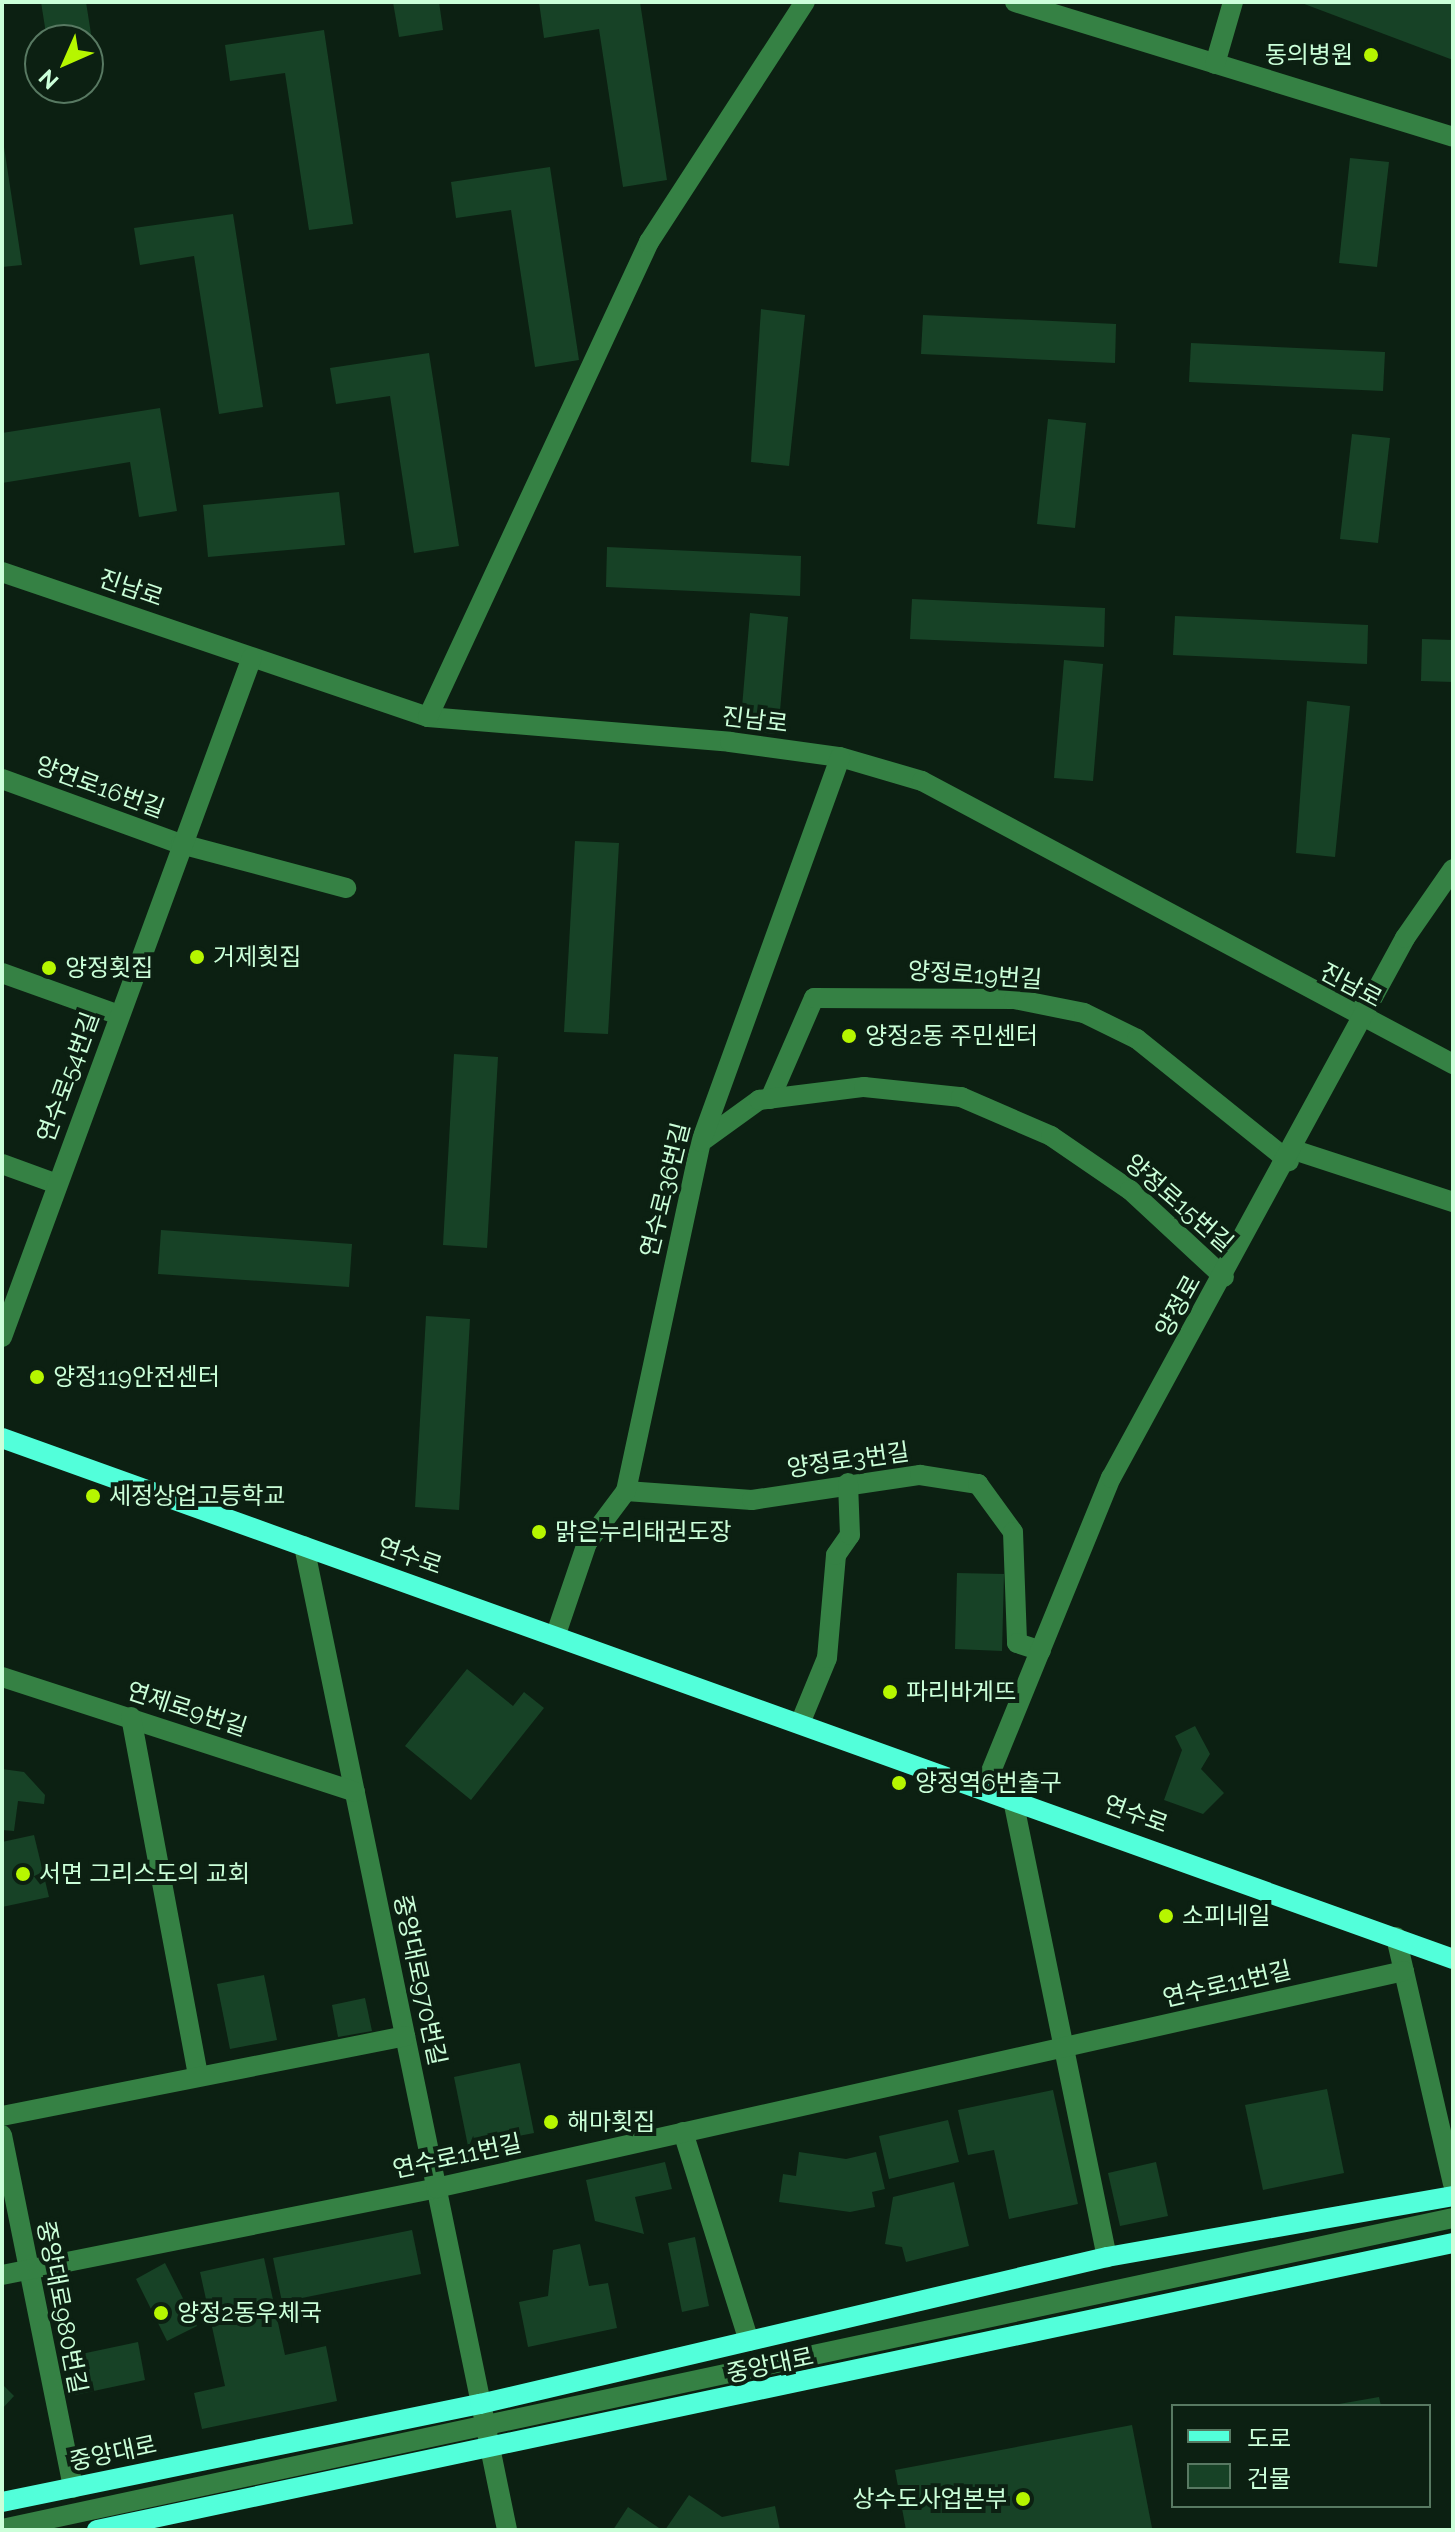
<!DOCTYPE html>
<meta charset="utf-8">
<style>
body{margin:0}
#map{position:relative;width:1455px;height:2532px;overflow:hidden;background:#0c2012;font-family:Raleway,"Noto Sans KR",sans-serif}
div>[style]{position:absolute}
.building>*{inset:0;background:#174226}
.minor>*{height:20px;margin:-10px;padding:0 10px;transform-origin:10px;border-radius:10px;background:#358144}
.major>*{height:20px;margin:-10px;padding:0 10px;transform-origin:10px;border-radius:10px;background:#52ffda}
.dots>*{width:22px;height:22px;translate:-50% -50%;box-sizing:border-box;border:4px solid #0c2012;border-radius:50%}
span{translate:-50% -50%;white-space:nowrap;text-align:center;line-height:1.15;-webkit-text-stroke:8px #0c2012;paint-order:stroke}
.poi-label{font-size:24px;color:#cbffd9}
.right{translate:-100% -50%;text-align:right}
.left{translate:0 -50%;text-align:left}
.street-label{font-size:24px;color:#cbffd9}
.frame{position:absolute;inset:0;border:4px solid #cbffd9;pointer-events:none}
.legend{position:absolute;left:1171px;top:2404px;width:260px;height:104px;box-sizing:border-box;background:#0c2012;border:2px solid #587962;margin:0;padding:10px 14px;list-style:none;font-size:24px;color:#cbffd9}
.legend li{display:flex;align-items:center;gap:16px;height:40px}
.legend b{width:40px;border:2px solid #587962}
.north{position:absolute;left:24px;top:24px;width:80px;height:80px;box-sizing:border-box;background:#0c2012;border:2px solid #587962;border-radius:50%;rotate:225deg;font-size:22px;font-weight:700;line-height:32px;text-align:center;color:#cbffd9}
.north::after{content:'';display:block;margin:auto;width:28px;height:36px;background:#b6f600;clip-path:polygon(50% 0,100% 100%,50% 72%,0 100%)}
</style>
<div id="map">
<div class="building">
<i style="clip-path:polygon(41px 2px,86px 2px,94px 53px,88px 54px,88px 40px,47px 40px)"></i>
<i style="clip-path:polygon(393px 2px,439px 2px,443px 30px,399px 37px)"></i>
<i style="clip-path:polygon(539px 2px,640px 2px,667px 180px,623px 187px,599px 29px,544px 38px)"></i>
<i style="clip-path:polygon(1299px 2px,1453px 2px,1453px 60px)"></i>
<i style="clip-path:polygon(324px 30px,353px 224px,309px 230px,285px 73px,230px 81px,225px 45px)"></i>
<i style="clip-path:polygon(4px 147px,22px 265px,2px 267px,2px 148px)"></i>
<i style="clip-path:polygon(1350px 158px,1389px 162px,1377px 267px,1339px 263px)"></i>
<i style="clip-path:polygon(550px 167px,579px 360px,535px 367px,511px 210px,456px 218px,451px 182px)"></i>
<i style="clip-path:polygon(233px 214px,263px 407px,219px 414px,194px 256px,140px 265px,134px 228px)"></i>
<i style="clip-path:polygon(761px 309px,805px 315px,789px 466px,751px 462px)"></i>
<i style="clip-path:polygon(923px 315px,1116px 324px,1115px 363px,921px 354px)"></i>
<i style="clip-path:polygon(1191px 343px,1385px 352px,1383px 391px,1189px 382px)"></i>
<i style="clip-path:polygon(429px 353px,459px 546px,414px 553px,390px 396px,336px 404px,330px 368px)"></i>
<i style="clip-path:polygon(160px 408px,177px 511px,139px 517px,130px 462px,2px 483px,2px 433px)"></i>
<i style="clip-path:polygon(1048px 419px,1086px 423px,1075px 528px,1037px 524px)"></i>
<i style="clip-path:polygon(1352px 434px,1390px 438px,1378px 543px,1340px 539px)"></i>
<i style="clip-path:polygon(339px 492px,345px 545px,208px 557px,203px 505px)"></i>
<i style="clip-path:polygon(607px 547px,801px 556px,800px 596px,606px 587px)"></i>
<i style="clip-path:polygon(912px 599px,1105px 608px,1104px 647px,910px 639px)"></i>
<i style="clip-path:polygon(750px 613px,788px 617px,778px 734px,740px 731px)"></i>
<i style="clip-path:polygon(1175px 616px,1368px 625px,1367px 664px,1173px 655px)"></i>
<i style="clip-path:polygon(1422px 639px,1453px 640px,1453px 682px,1421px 681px)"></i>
<i style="clip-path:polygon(1064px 660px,1103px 664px,1093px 781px,1054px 778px)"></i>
<i style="clip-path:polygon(1307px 701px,1350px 706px,1335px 857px,1296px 853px)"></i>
<i style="clip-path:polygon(575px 841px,619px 843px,608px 1034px,564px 1032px)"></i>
<i style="clip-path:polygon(454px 1054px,498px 1057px,487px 1248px,443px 1245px)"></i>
<i style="clip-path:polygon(161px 1230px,352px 1244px,349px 1287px,158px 1274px)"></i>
<i style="clip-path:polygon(426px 1316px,470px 1319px,459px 1510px,415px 1507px)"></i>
<i style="clip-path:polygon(957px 1573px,1004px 1574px,1002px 1651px,955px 1649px)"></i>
<i style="clip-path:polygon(467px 1669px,513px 1706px,524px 1692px,544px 1708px,471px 1800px,405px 1746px)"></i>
<i style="clip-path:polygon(1195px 1726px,1210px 1754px,1201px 1769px,1224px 1793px,1203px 1814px,1164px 1800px,1182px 1750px,1175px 1736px)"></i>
<i style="clip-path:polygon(2px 1769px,24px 1772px,45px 1795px,44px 1804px,18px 1801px,14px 1831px,2px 1830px)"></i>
<i style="clip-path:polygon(34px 1835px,49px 1897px,2px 1907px,2px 1842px)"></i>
<i style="clip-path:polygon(264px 1975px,277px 2040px,230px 2049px,217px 1984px)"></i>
<i style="clip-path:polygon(365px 1998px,372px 2031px,338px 2037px,332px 2005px)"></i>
<i style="clip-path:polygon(520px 2063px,534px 2133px,468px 2146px,454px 2077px)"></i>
<i style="clip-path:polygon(1327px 2089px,1344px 2173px,1263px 2190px,1245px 2105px)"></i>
<i style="clip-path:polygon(1053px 2090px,1078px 2204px,1009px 2219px,994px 2150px,968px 2155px,958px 2110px)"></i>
<i style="clip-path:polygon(948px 2120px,959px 2162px,889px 2179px,879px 2136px)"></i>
<i style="clip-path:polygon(799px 2152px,846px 2159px,876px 2152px,885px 2189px,872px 2192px,875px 2207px,850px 2212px,779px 2202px,783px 2174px,796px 2176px)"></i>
<i style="clip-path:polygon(665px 2162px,672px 2189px,635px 2197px,644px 2234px,595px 2221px,586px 2180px)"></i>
<i style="clip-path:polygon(1156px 2162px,1168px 2216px,1120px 2226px,1108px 2173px)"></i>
<i style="clip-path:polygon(954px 2182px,969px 2246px,906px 2262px,902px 2247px,885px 2244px,893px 2197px)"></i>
<i style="clip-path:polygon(412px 2230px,421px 2274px,282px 2302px,273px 2258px)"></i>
<i style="clip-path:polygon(695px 2237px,709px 2306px,682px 2312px,668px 2243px)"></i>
<i style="clip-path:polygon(580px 2244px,589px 2286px,608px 2283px,617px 2328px,528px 2347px,519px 2302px,548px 2296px,553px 2250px)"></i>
<i style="clip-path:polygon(264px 2258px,285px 2355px,326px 2346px,337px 2401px,202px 2429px,194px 2393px,225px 2386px,200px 2272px)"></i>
<i style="clip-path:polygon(165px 2263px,197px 2326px,167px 2341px,136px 2279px)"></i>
<i style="clip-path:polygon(138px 2342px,145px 2380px,75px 2395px,67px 2357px)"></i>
<i style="clip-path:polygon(2px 2384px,14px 2396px,2px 2409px)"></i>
<i style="clip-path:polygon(1379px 2397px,1381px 2406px,1339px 2406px,1339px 2404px)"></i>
<i style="clip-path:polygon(1132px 2425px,1152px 2528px,906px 2530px,895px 2470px)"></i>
<i style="clip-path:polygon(689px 2495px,722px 2517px,775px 2506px,780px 2530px,665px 2530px)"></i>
<i style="clip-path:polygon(628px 2507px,662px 2530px,613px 2530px)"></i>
</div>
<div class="minor">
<i style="left:1015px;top:2px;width:458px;rotate:17.1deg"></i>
<i style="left:1215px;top:64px;width:65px;rotate:-73.8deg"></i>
<i style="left:2px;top:572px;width:450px;rotate:18.8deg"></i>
<i style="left:428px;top:717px;width:303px;rotate:4.7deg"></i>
<i style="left:730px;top:742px;width:111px;rotate:7.8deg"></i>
<i style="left:840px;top:757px;width:85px;rotate:16.3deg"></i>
<i style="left:922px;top:781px;width:602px;rotate:28.06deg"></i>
<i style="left:428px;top:717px;width:524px;rotate:-65.05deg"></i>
<i style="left:649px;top:242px;width:286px;rotate:-57deg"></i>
<i style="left:2px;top:779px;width:190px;rotate:20deg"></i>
<i style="left:181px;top:844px;width:171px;rotate:14.9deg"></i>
<i style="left:2px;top:973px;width:124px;rotate:19.7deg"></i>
<i style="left:770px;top:1099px;width:110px;rotate:-66.5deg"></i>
<i style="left:814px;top:998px;width:200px;rotate:0.3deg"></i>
<i style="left:1014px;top:999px;width:71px;rotate:11.3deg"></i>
<i style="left:1084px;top:1013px;width:59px;rotate:26.1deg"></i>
<i style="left:1137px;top:1039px;width:195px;rotate:38.8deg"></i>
<i style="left:701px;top:1142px;width:72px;rotate:-35.9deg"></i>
<i style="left:759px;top:1100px;width:106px;rotate:-7.1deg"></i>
<i style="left:864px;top:1087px;width:98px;rotate:5.9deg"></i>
<i style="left:961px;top:1097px;width:98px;rotate:23.4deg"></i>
<i style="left:1051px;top:1136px;width:96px;rotate:34.4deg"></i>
<i style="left:1130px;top:1190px;width:128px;rotate:42.8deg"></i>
<i style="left:1294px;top:1150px;width:167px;rotate:18.1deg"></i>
<i style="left:2px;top:1164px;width:59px;rotate:20deg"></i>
<i style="left:2px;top:1337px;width:724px;rotate:-69.81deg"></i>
<i style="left:626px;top:1491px;width:126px;rotate:4.1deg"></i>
<i style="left:752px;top:1500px;width:170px;rotate:-8.5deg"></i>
<i style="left:920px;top:1475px;width:59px;rotate:8.8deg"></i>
<i style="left:978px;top:1484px;width:59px;rotate:53.9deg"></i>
<i style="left:1013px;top:1532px;width:111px;rotate:87.9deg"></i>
<i style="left:1017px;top:1643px;width:25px;rotate:18deg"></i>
<i style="left:304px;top:1546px;width:1005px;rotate:78.34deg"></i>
<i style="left:556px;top:1634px;width:96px;rotate:-71.2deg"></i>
<i style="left:587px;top:1543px;width:65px;rotate:-53.1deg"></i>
<i style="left:626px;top:1491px;width:357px;rotate:-77.9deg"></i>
<i style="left:701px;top:1142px;width:409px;rotate:-70.1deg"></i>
<i style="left:2px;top:1677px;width:371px;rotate:18deg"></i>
<i style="left:131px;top:1717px;width:364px;rotate:79.4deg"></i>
<i style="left:801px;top:1721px;width:68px;rotate:-67.6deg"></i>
<i style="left:827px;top:1658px;width:103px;rotate:-85deg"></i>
<i style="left:836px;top:1555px;width:24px;rotate:-55deg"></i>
<i style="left:850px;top:1535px;width:52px;rotate:-92.2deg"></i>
<i style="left:985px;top:1786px;width:333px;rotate:-67.8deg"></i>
<i style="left:1111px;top:1478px;width:615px;rotate:-61.43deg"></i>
<i style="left:1405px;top:938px;width:84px;rotate:-55.2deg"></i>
<i style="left:1012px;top:1795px;width:472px;rotate:78.4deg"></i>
<i style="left:1396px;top:1937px;width:253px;rotate:77deg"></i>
<i style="left:2px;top:2116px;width:411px;rotate:-11.2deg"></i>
<i style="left:683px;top:2132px;width:219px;rotate:72.5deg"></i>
<i style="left:2px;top:2135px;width:360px;rotate:78.6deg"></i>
<i style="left:2px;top:2275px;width:443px;rotate:-11.3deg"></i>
<i style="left:436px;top:2188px;width:992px;rotate:-12.64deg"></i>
<i style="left:2px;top:2529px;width:1484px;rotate:-12.1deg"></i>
</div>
<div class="major">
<i style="left:2px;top:1438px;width:1542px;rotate:19.75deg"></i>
<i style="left:2px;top:2502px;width:488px;rotate:-11.6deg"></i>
<i style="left:480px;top:2404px;width:644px;rotate:-13.19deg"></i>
<i style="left:1107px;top:2257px;width:351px;rotate:-10deg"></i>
<i style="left:97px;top:2530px;width:1386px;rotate:-11.95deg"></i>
</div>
<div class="dots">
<i style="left:1371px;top:55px;background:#b6f600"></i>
<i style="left:197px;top:957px;background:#b6f600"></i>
<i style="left:49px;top:968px;background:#b6f600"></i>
<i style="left:849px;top:1036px;background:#b6f600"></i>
<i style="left:37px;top:1377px;background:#b6f600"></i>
<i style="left:93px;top:1496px;background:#b6f600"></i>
<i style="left:539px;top:1532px;background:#b6f600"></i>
<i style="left:890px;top:1692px;background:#b6f600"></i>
<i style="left:899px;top:1783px;background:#b6f600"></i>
<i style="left:23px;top:1874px;background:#b6f600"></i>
<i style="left:1166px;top:1916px;background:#b6f600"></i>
<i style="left:551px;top:2122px;background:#b6f600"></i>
<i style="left:161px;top:2313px;background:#b6f600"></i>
<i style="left:1023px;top:2499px;background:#b6f600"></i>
</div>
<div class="poi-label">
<span class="right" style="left:1353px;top:55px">동의병원</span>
<span class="left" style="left:213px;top:957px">거제횟집</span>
<span class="left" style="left:65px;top:968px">양정횟집</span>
<span class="left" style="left:865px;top:1036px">양정2동 주민센터</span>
<span class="left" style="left:53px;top:1377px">양정119안전센터</span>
<span class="left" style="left:109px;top:1496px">세정상업고등학교</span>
<span class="left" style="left:555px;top:1532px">맑은누리태권도장</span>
<span class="left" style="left:906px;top:1692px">파리바게뜨</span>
<span class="left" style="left:915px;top:1783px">양정역6번출구</span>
<span class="left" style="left:39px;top:1874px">서면 그리스도의 교회</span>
<span class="left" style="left:1182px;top:1916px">소피네일</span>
<span class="left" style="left:567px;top:2122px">해마횟집</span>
<span class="left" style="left:177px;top:2313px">양정2동우체국</span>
<span class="right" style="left:1007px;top:2499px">상수도사업본부</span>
</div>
<div class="street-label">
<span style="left:131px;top:588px;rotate:19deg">진남로</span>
<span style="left:755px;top:720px;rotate:7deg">진남로</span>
<span style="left:100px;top:787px;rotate:20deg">양연로16번길</span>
<span style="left:975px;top:975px;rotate:4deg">양정로19번길</span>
<span style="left:1351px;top:985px;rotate:28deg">진남로</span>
<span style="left:68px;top:1077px;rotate:-70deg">연수로54번길</span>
<span style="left:665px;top:1190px;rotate:-76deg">연수로36번길</span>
<span style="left:1179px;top:1203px;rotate:41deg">양정로15번길</span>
<span style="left:1178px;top:1306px;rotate:-61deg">양정로</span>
<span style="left:848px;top:1460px;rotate:-8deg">양정로3번길</span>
<span style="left:410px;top:1556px;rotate:19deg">연수로</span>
<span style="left:187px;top:1709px;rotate:18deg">연제로9번길</span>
<span style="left:1136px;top:1814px;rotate:20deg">연수로</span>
<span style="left:420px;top:1980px;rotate:78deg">중앙대로970번길</span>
<span style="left:1227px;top:1984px;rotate:-13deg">연수로11번길</span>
<span style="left:457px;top:2156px;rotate:-12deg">연수로11번길</span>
<span style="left:62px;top:2307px;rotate:79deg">중앙대로980번길</span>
<span style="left:770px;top:2365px;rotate:-12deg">중앙대로</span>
<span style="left:113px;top:2453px;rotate:-12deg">중앙대로</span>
</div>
<div class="frame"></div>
<ul class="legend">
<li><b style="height:10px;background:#52ffda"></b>도로</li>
<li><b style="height:22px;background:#174226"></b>건물</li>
</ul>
<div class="north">N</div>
</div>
